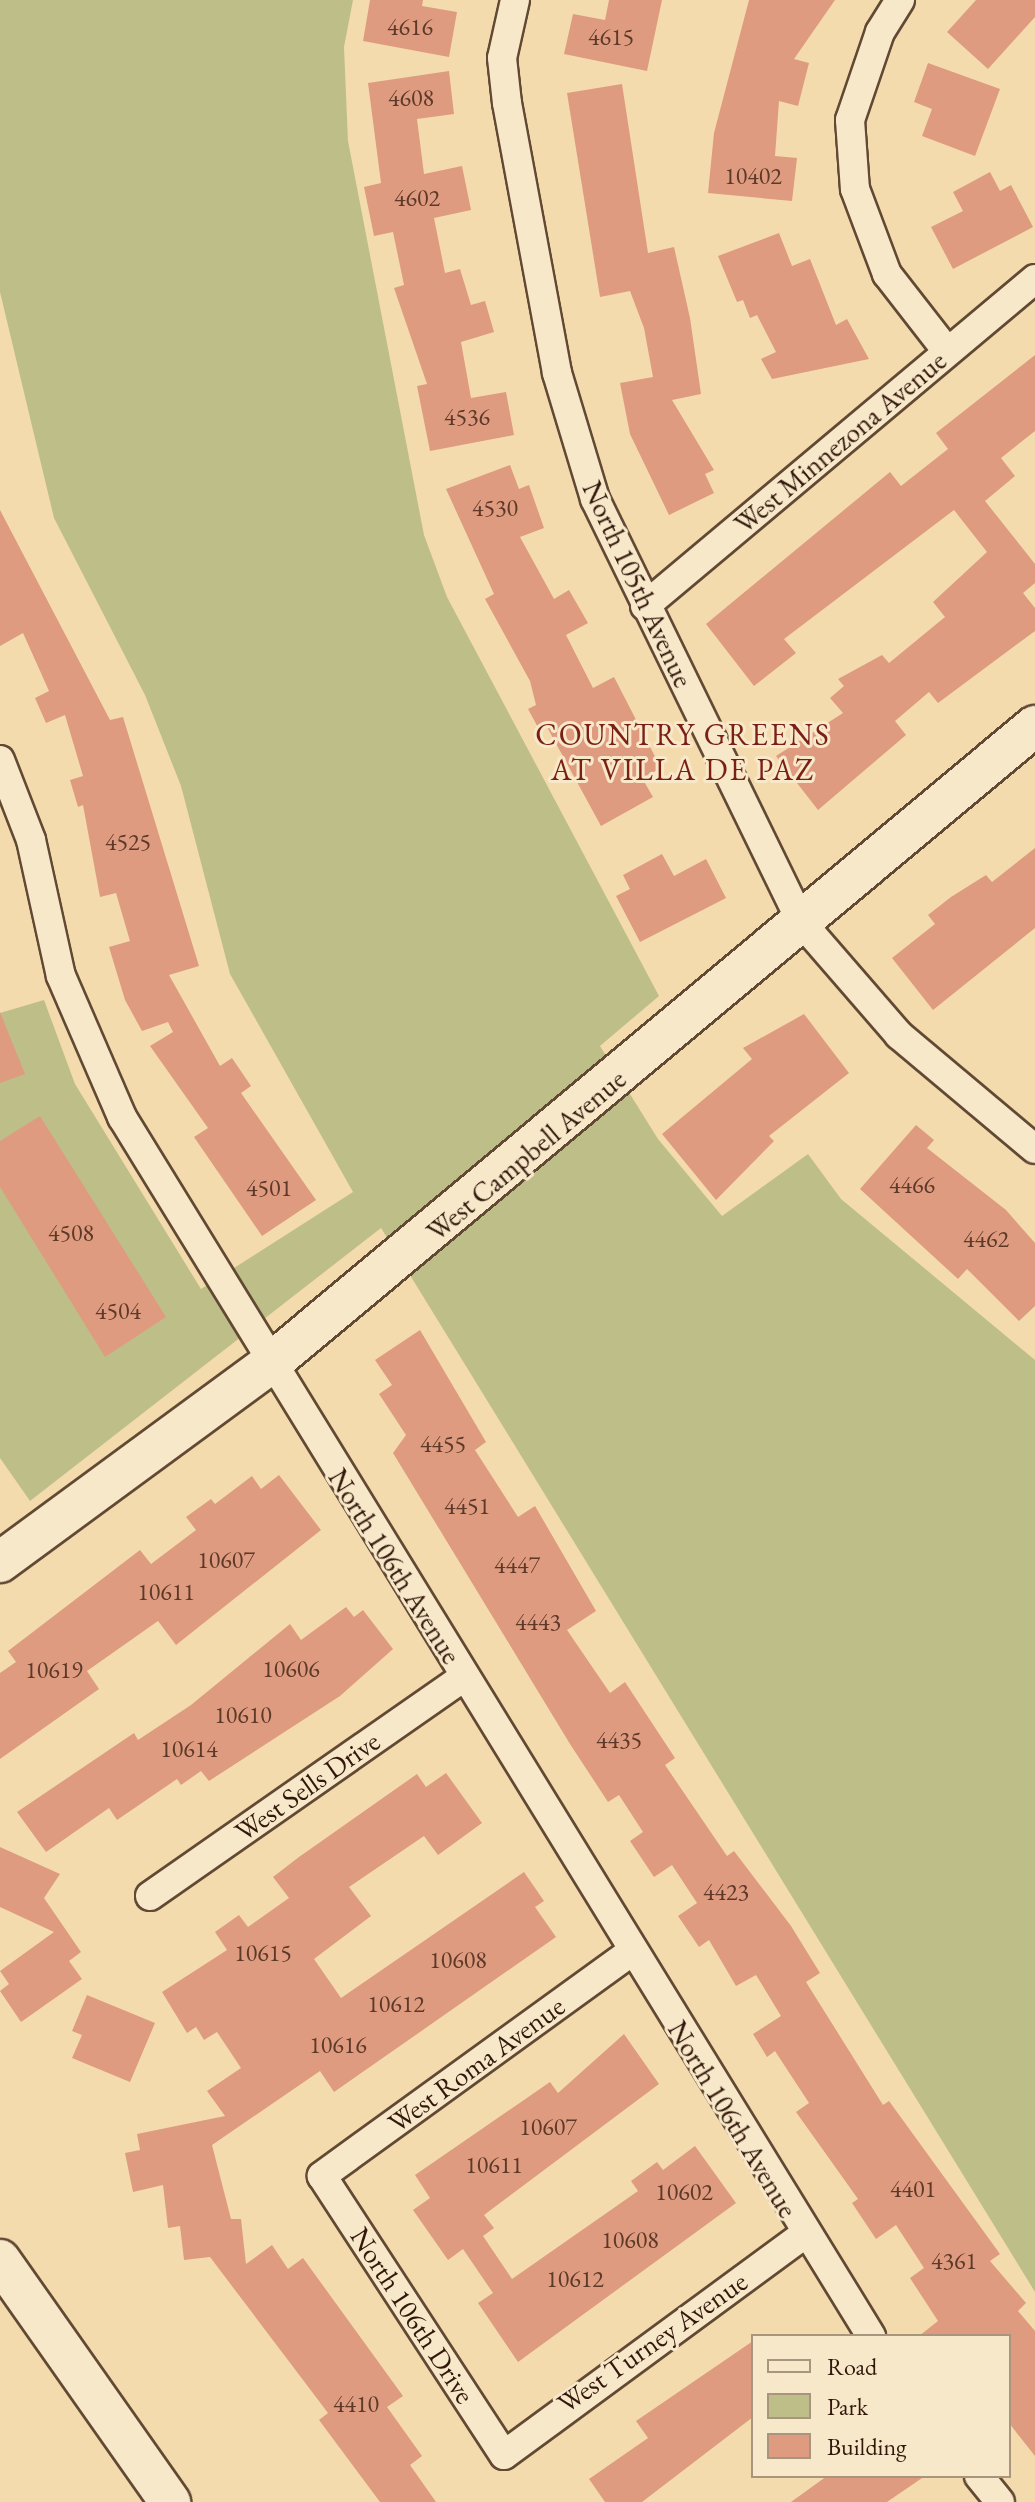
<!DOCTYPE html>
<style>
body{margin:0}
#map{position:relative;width:1035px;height:2502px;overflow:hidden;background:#f4dbad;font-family:"EB Garamond",serif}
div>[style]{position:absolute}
.green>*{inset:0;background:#bebf88}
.building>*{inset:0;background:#de9b7f}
.roads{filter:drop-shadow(2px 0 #624934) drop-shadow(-2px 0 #624934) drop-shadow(0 2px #624934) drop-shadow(0 -2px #624934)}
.street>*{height:28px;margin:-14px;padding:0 14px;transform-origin:14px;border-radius:14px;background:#f8e8ca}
.secondary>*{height:40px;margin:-20px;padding:0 20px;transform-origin:20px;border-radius:20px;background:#f8e8ca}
span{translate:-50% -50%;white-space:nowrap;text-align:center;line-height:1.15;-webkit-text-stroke:6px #f8e8ca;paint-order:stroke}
.number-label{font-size:24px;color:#5d3929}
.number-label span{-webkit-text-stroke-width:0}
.street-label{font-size:28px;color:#32180c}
.neighbourhood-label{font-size:30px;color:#7a1f14;letter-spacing:2px}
.legend{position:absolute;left:751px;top:2334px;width:260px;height:144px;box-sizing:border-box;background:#f8e8ca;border:2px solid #a9957e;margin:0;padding:10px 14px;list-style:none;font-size:24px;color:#32180c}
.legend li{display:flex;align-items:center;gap:16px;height:40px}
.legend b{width:40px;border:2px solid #a9957e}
</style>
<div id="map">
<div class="green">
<i style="clip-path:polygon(0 0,353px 0,344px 47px,348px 141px,424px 535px,447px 597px,659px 996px,600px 1046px,658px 1139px,722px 1216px,808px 1154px,841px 1199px,1035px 1360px,1035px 2292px,381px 1228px,30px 1501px,0 1458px,0 1013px,44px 1000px,75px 1084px,201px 1289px,353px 1192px,230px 974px,181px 786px,145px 695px,54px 518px,0 292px)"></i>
</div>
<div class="building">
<i style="clip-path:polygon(370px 0,423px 0,422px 6px,457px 12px,449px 57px,363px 41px)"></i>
<i style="clip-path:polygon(609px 0,662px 0,647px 71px,564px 54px,573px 14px,605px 20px)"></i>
<i style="clip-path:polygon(749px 0,835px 0,794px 59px,809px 63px,798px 106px,779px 101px,775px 156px,797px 158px,792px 201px,708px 193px,714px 133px)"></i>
<i style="clip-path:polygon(976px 0,1035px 0,1035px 17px,988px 69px,947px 32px)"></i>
<i style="clip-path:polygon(928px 63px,1000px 89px,975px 156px,922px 136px,932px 109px,914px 102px)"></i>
<i style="clip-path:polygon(449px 71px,454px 114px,417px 119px,424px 174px,462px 166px,471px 210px,434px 218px,445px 273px,460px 269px,471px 305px,485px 301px,494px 332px,461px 342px,471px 398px,506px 392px,514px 435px,430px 451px,417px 386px,427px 384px,394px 288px,404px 285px,393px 232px,374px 236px,364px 187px,381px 183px,368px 83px)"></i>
<i style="clip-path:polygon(622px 84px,648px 253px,674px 247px,690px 318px,701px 394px,672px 400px,714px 470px,705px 474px,714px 493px,669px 515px,630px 434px,620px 383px,653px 377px,644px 328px,630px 291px,600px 297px,567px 93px)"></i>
<i style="clip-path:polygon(990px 172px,1000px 191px,1011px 185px,1033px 227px,953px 269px,931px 227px,963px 211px,953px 192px)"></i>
<i style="clip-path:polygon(779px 233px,792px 266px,810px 259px,836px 325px,847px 319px,869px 359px,772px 379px,761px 359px,776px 352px,757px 315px,750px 318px,743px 300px,737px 302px,718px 256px)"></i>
<i style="clip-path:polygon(1035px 355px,1035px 431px,1001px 458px,1015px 476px,985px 501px,1035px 564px,1035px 583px,1023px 593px,1035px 608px,1035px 631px,938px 703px,929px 692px,895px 721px,906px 735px,818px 810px,776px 756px,843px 713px,830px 698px,844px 686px,838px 679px,882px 655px,889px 663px,945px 617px,933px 602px,987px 552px,954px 510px,784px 639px,796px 653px,754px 686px,706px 624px,890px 472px,901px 486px,948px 449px,936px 433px)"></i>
<i style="clip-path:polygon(510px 465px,519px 489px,529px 485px,544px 528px,520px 537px,554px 599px,569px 590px,588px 623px,566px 635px,593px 688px,614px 677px,661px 768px,642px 778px,653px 797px,601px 826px,547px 727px,540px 731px,528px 709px,536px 705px,530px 681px,485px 599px,494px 594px,446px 489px)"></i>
<i style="clip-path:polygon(0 510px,110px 720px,123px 717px,199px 966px,169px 975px,220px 1066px,232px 1058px,251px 1086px,241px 1093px,316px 1200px,262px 1236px,194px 1137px,208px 1128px,150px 1046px,173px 1032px,168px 1022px,142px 1031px,125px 1000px,109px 947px,130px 941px,116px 893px,100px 897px,83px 805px,78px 807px,70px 780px,83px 776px,65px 715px,46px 723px,35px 698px,49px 691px,23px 633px,0 646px)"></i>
<i style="clip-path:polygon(1035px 848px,1035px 928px,933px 1010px,892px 958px,935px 924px,928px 915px,951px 897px,986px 875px,992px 882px)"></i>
<i style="clip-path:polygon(662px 854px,674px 876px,706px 859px,726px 898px,640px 942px,616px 896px,630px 889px,623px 875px)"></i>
<i style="clip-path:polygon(0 1012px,25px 1074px,0 1083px)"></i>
<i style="clip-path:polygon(804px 1014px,849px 1073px,769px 1136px,774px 1141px,716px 1200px,662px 1134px,752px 1059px,743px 1048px)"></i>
<i style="clip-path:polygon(40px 1116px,166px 1317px,105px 1357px,0 1187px,0 1141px)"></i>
<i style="clip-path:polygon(916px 1125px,934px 1140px,927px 1148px,1006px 1210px,1035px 1243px,1035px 1306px,1019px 1321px,967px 1269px,958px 1279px,860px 1189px)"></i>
<i style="clip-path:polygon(420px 1330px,486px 1442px,475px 1450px,518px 1517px,535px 1506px,596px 1611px,567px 1630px,610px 1693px,625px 1682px,675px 1758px,665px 1765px,727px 1856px,734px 1851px,791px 1926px,820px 1973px,806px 1982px,883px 2105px,889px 2101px,1000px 2254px,990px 2261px,1026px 2303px,1018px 2311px,1035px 2331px,1035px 2456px,1009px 2423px,1009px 2336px,919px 2336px,938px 2321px,910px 2278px,924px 2268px,896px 2225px,876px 2239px,852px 2203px,858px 2199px,796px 2112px,809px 2103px,775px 2051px,767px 2057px,753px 2034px,781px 2016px,756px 1975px,736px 1986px,709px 1940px,699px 1947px,678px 1916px,697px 1903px,672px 1865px,654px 1877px,630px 1841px,643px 1832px,619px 1795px,608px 1802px,570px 1744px,393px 1453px,406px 1435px,379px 1394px,392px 1385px,375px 1360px)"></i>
<i style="clip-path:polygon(279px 1475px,321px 1530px,176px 1645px,158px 1621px,87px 1671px,99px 1689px,0 1759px,0 1673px,16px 1662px,8px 1651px,140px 1550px,151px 1564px,196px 1530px,186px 1517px,211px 1499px,215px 1504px,252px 1476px,261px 1489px)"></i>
<i style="clip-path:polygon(346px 1607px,354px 1617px,363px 1610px,393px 1649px,340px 1696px,209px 1781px,201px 1771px,181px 1785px,177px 1779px,117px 1820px,109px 1808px,46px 1852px,17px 1812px,134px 1733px,138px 1740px,191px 1705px,290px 1624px,301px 1640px)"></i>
<i style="clip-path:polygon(446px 1773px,482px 1823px,438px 1855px,424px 1836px,349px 1887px,371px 1916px,314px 1959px,341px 1998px,524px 1872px,544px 1901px,535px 1907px,556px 1937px,334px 2092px,320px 2071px,212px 2145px,231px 2219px,241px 2219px,246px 2264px,272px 2245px,288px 2269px,303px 2258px,403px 2396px,387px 2407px,422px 2456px,410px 2465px,436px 2502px,380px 2502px,319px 2420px,328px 2413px,210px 2257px,184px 2260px,180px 2226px,168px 2228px,163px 2185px,133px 2192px,125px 2153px,140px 2150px,137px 2134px,225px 2116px,207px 2091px,241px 2068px,217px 2032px,204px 2040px,196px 2027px,187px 2033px,162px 1992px,227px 1950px,215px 1932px,239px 1915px,248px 1927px,289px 1898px,273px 1877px,299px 1857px,417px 1774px,426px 1787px)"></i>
<i style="clip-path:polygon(0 1847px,60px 1874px,44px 1898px,81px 1952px,69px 1961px,82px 1979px,21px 2022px,0 1991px,9px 1984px,0 1971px,54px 1932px,0 1907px)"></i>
<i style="clip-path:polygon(87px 1995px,155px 2023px,130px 2082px,72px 2058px,82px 2035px,72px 2031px)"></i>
<i style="clip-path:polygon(624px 2034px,659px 2084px,484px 2215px,494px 2228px,483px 2236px,512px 2279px,638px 2191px,631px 2181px,657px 2162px,663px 2170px,695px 2146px,736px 2203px,518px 2362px,478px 2303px,493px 2293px,463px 2249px,448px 2260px,413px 2210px,430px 2198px,415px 2175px,550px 2082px,558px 2093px)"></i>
<i style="clip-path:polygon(753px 2341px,753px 2417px,642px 2502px,605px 2502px,589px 2479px,648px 2438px,636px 2421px)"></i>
<i style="clip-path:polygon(827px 2476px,925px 2476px,887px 2502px,791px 2502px)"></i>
</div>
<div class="roads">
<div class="street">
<i style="left:515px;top:0;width:59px;rotate:102.6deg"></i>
<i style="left:502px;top:58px;width:45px;rotate:83.7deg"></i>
<i style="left:507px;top:103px;width:275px;rotate:79.5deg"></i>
<i style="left:557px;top:373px;width:132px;rotate:73.2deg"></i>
<i style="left:595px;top:499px;width:472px;rotate:64deg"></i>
<i style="left:802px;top:923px;width:148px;rotate:49.1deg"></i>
<i style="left:899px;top:1035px;width:177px;rotate:40deg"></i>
<i style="left:900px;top:0;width:38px;rotate:122deg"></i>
<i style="left:880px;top:32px;width:93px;rotate:108.8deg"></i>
<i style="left:850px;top:120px;width:69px;rotate:85.9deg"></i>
<i style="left:855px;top:189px;width:91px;rotate:69.4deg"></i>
<i style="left:887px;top:274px;width:98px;rotate:52.1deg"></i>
<i style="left:645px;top:606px;width:509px;rotate:-39.98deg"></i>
<i style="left:0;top:760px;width:86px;rotate:68.8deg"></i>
<i style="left:31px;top:840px;width:139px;rotate:77.6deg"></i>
<i style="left:61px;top:976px;width:154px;rotate:66.6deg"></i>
<i style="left:122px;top:1117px;width:1431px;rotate:58.43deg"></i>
<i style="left:150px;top:1896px;width:383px;rotate:-34.9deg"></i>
<i style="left:631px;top:1952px;width:382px;rotate:144.1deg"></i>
<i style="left:322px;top:2176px;width:333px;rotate:56.9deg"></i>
<i style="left:504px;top:2455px;width:372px;rotate:-36.3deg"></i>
<i style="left:979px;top:2476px;width:33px;rotate:51deg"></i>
</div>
<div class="secondary">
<i style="left:0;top:1562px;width:335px;rotate:-36.3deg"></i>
<i style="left:270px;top:1364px;width:996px;rotate:-39.83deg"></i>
<i style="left:0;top:2260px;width:296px;rotate:54.9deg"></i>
</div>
</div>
<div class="number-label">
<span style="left:410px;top:27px">4616</span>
<span style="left:611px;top:37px">4615</span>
<span style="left:411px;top:98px">4608</span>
<span style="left:753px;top:176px">10402</span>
<span style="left:417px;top:198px">4602</span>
<span style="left:467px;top:417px">4536</span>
<span style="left:495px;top:508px">4530</span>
<span style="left:128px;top:842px">4525</span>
<span style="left:912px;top:1185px">4466</span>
<span style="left:269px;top:1188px">4501</span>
<span style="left:71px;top:1233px">4508</span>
<span style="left:986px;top:1239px">4462</span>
<span style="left:118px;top:1311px">4504</span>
<span style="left:443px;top:1444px">4455</span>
<span style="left:467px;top:1506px">4451</span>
<span style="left:226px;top:1560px">10607</span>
<span style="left:517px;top:1565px">4447</span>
<span style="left:166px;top:1592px">10611</span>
<span style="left:538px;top:1622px">4443</span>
<span style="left:291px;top:1669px">10606</span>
<span style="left:54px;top:1670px">10619</span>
<span style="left:243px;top:1715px">10610</span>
<span style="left:619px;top:1740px">4435</span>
<span style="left:189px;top:1749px">10614</span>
<span style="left:726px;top:1892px">4423</span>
<span style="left:263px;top:1953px">10615</span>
<span style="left:458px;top:1960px">10608</span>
<span style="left:396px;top:2004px">10612</span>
<span style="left:338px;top:2045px">10616</span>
<span style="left:548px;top:2127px">10607</span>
<span style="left:494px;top:2165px">10611</span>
<span style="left:913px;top:2189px">4401</span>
<span style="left:684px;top:2192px">10602</span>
<span style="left:630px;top:2240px">10608</span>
<span style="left:954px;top:2261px">4361</span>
<span style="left:575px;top:2279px">10612</span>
<span style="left:356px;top:2404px">4410</span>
</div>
<div class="street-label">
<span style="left:840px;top:442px;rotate:-40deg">West Minnezona Avenue</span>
<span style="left:638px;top:584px;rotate:65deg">North 105th Avenue</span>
<span style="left:526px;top:1155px;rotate:-40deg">West Campbell Avenue</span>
<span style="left:395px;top:1566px;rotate:58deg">North 106th Avenue</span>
<span style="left:307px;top:1786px;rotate:-35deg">West Sells Drive</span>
<span style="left:476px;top:2064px;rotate:-36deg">West Roma Avenue</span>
<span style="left:733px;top:2119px;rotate:59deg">North 106th Avenue</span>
<span style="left:413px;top:2315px;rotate:57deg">North 106th Drive</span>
<span style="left:652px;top:2342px;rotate:-35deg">West Turney Avenue</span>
</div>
<div class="neighbourhood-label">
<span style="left:683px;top:752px">COUNTRY GREENS<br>AT VILLA DE PAZ</span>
</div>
<ul class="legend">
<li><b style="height:10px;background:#f8e8ca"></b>Road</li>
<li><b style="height:22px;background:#bebf88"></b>Park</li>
<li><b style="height:22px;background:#de9b7f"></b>Building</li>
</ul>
</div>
